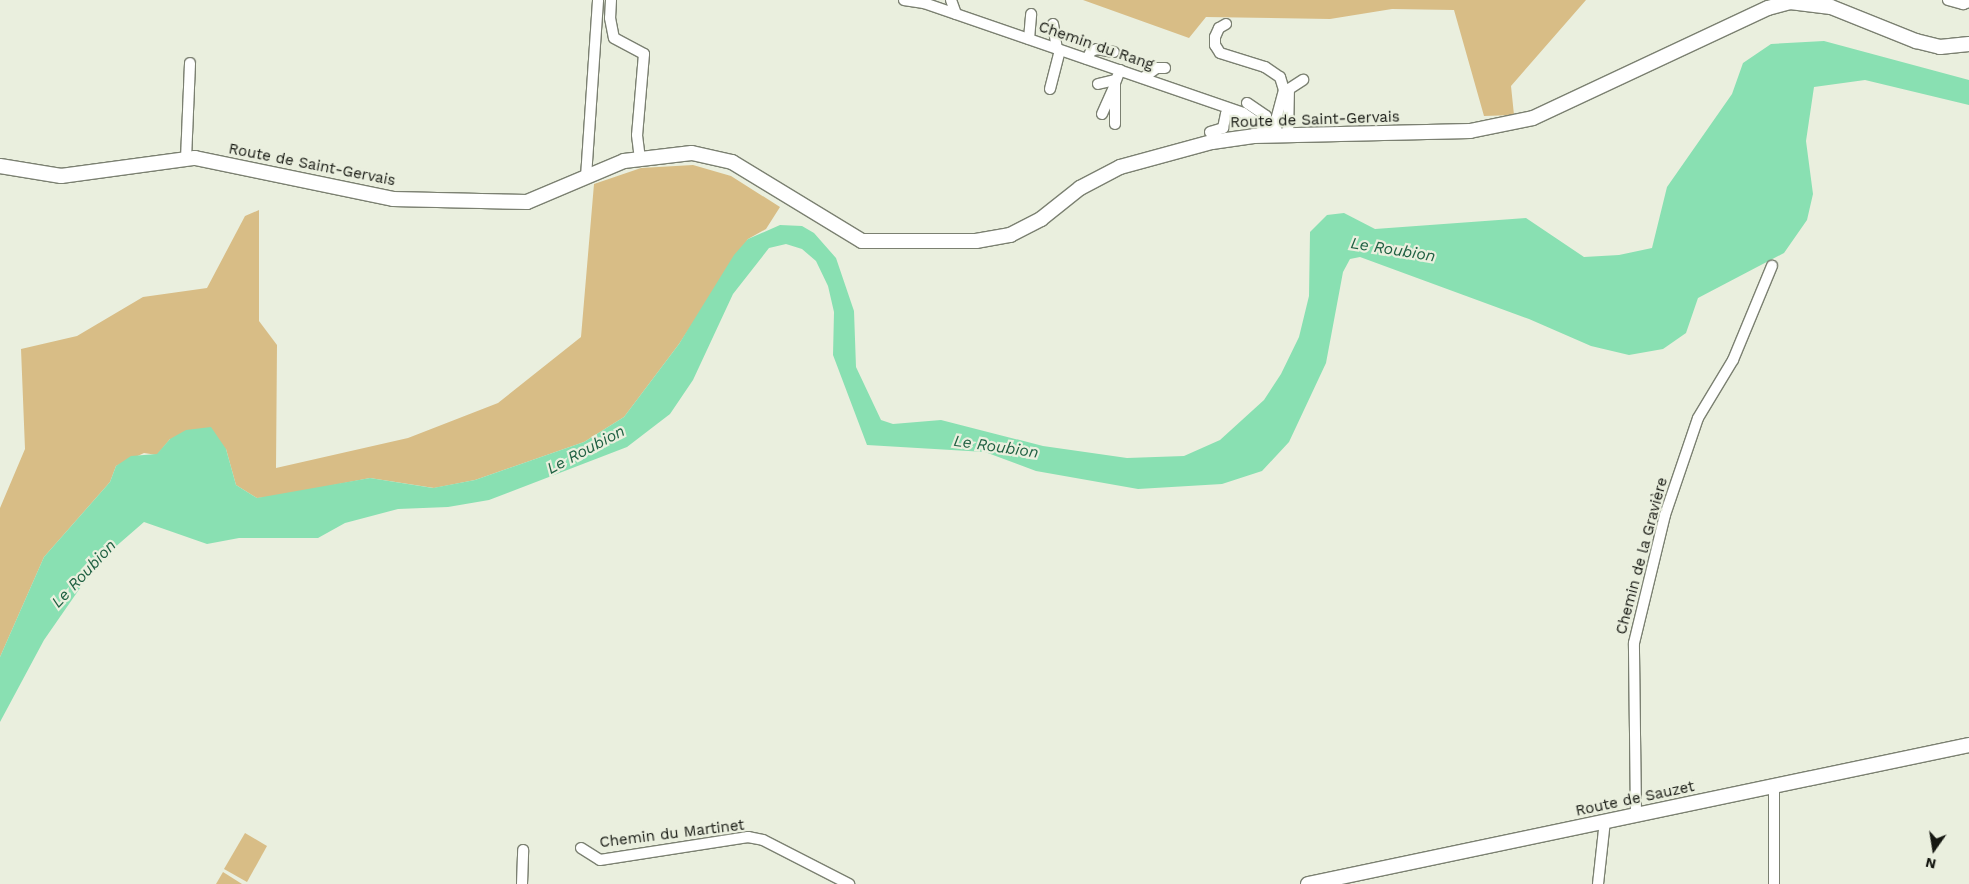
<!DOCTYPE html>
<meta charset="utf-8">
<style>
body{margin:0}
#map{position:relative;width:1969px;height:884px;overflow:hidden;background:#eaefde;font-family:"Work Sans",sans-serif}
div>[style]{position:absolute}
.green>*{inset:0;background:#d8bd86}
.water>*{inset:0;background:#89e0b2}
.roads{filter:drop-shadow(1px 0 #7b8071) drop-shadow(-1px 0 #7b8071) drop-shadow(0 1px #7b8071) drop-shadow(0 -1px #7b8071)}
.street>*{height:10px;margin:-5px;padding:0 5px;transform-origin:5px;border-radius:5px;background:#fff}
.secondary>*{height:14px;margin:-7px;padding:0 7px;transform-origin:7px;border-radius:7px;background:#fff}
span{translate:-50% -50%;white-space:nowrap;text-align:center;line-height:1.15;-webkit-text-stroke:4.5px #eaefde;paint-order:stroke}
.street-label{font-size:15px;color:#161812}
.water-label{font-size:16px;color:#1f6042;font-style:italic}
.north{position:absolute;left:1909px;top:824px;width:50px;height:50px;-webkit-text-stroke:4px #eaefde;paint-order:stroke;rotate:193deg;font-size:14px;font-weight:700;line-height:20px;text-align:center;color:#161812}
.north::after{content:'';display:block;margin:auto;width:18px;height:22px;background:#161812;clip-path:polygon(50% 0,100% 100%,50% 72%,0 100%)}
</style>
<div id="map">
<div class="green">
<i style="clip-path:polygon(1083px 0,1586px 0,1511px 86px,1514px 115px,1484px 116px,1454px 10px,1392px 9px,1330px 19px,1206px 17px,1189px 38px)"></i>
<i style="clip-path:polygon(693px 165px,731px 176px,780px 207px,766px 229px,748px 239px,679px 344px,624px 417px,584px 442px,475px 480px,434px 488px,370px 478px,272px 497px,257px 498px,236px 485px,226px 449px,170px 439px,157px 455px,144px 453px,116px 466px,110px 482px,44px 557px,0 657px,0 508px,25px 449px,21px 349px,77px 336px,143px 297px,207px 288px,245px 216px,259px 210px,259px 321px,277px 345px,276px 468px,408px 438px,498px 403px,581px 337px,594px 184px,641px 168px)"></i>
<i style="clip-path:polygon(245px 833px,267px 846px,247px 882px,224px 869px)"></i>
<i style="clip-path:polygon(223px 872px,242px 884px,216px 884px)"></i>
</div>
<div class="water">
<i style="clip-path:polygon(1824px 41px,1969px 80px,1969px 105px,1865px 80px,1814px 87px,1806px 141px,1813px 194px,1807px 220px,1784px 253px,1698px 298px,1686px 333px,1663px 349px,1629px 355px,1591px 346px,1529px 319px,1360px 257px,1350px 259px,1343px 272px,1326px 363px,1289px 442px,1262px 471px,1222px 484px,1138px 489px,1036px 471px,985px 452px,867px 445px,833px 355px,834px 312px,828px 286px,816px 261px,802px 249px,786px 244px,769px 248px,733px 294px,693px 380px,670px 414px,627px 447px,489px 500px,448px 507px,398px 509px,345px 523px,318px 538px,239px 538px,207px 544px,144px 522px,106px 555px,78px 591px,44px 640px,0 722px,0 657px,44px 557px,110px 482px,116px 466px,131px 456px,157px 454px,170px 439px,186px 430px,211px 427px,226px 449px,236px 485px,257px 498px,370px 478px,433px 488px,475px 480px,584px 442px,624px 417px,679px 344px,734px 255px,748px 239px,780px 225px,802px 226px,814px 233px,836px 258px,854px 311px,856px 367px,881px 420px,893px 424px,941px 420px,1043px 446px,1127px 458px,1184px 456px,1220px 440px,1264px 400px,1281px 374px,1299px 337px,1309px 296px,1310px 232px,1327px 215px,1344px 213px,1375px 229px,1526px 218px,1584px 257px,1619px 255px,1652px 248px,1667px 187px,1732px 94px,1743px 63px,1771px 44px)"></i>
</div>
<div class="roads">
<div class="street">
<i style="left:611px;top:0;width:18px;rotate:93deg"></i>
<i style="left:610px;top:18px;width:20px;rotate:79deg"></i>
<i style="left:614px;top:38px;width:34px;rotate:28deg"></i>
<i style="left:644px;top:54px;width:81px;rotate:94.9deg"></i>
<i style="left:637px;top:135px;width:25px;rotate:83deg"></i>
<i style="left:904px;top:0;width:20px;rotate:9deg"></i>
<i style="left:924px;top:3px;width:337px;rotate:19deg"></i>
<i style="left:1243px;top:113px;width:30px;rotate:34deg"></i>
<i style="left:1268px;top:130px;width:6px;rotate:81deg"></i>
<i style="left:951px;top:0;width:15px;rotate:70deg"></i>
<i style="left:1948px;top:0;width:16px;rotate:15deg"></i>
<i style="left:1963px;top:4px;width:6px;rotate:-18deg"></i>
<i style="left:1053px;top:24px;width:25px;rotate:81deg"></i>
<i style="left:1226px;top:24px;width:8px;rotate:150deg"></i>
<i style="left:1219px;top:28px;width:10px;rotate:114deg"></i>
<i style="left:1215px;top:37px;width:8px;rotate:90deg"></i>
<i style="left:1215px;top:45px;width:9px;rotate:58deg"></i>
<i style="left:1220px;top:53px;width:47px;rotate:17.3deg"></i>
<i style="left:1265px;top:67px;width:18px;rotate:34deg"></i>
<i style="left:1280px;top:77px;width:14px;rotate:73deg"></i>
<i style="left:1284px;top:90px;width:31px;rotate:105deg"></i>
<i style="left:1276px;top:120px;width:15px;rotate:90deg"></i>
<i style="left:1029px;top:39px;width:25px;rotate:-85deg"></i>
<i style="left:1087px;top:59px;width:9px;rotate:-63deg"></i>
<i style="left:1091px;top:51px;width:6px;rotate:-18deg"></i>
<i style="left:1097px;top:49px;width:17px;rotate:10deg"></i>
<i style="left:1143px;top:78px;width:17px;rotate:-36deg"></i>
<i style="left:1157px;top:68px;width:8px"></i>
<i style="left:1098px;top:84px;width:18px;rotate:-13deg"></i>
<i style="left:1050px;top:89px;width:40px;rotate:-75.6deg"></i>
<i style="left:1247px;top:103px;width:23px;rotate:34deg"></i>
<i style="left:1266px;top:116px;width:14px;rotate:82deg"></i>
<i style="left:1102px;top:114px;width:32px;rotate:-66deg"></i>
<i style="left:1115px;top:124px;width:41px;rotate:-90deg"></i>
<i style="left:1115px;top:83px;width:14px;rotate:-69deg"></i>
<i style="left:1210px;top:132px;width:14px;rotate:-17deg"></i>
<i style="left:1223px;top:128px;width:14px;rotate:-78deg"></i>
<i style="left:1226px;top:114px;width:7px;rotate:-34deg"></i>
<i style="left:1288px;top:135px;width:46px;rotate:-88.8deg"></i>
<i style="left:1289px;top:89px;width:17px;rotate:-33deg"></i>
<i style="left:186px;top:159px;width:96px;rotate:-87.6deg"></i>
<i style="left:586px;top:177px;width:177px;rotate:-86.1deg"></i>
<i style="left:1636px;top:815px;width:172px;rotate:-90.7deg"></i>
<i style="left:1634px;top:643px;width:132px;rotate:-76.4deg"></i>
<i style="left:1665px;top:515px;width:102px;rotate:-71.2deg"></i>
<i style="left:1698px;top:418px;width:68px;rotate:-58.9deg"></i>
<i style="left:1733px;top:360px;width:102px;rotate:-67.5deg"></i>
<i style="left:581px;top:848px;width:22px;rotate:32deg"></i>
<i style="left:600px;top:860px;width:150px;rotate:-8.8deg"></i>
<i style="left:748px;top:837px;width:15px;rotate:11deg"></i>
<i style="left:763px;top:840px;width:97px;rotate:27.1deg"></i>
<i style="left:522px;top:884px;width:34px;rotate:-88deg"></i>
<i style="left:1598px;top:884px;width:63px;rotate:-83.7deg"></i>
<i style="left:1774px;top:884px;width:98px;rotate:-90deg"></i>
</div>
<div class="secondary">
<i style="left:0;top:166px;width:62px;rotate:9.3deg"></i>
<i style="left:61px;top:176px;width:135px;rotate:-7.7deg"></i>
<i style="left:195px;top:158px;width:202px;rotate:11.7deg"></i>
<i style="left:393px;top:199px;width:134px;rotate:1.3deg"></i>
<i style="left:527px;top:202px;width:105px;rotate:-22.9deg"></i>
<i style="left:624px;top:161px;width:68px;rotate:-6.7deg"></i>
<i style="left:692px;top:153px;width:41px;rotate:12.7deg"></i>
<i style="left:732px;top:162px;width:152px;rotate:31.3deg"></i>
<i style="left:862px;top:241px;width:114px"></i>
<i style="left:976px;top:241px;width:35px;rotate:-10deg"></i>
<i style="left:1010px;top:235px;width:35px;rotate:-27deg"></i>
<i style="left:1041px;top:219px;width:50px;rotate:-38.5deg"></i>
<i style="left:1080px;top:188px;width:45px;rotate:-27.7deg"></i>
<i style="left:1120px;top:167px;width:95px;rotate:-15.2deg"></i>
<i style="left:1212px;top:142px;width:42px;rotate:-8.1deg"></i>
<i style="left:1254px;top:136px;width:216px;rotate:-1.3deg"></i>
<i style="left:1470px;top:131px;width:64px;rotate:-11.7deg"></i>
<i style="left:1533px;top:118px;width:259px;rotate:-25.1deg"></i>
<i style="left:1768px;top:8px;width:23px;rotate:-15deg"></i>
<i style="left:1790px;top:2px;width:41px;rotate:7deg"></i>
<i style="left:1831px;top:7px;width:92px;rotate:21.8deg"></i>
<i style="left:1916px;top:41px;width:25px;rotate:14deg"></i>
<i style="left:1940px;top:47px;width:29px;rotate:-6deg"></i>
<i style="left:1308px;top:884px;width:675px;rotate:-11.88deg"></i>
</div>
</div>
<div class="street-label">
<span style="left:1096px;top:46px;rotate:19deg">Chemin du Rang</span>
<span style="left:1315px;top:120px;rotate:-2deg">Route de Saint-Gervais</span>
<span style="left:312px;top:165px;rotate:11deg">Route de Saint-Gervais</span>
<span style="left:1642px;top:556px;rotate:-75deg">Chemin de la Gravière</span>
<span style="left:1635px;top:799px;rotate:-12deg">Route de Sauzet</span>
<span style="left:672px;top:834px;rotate:-7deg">Chemin du Martinet</span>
</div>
<div class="water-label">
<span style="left:1393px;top:250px;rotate:9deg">Le Roubion</span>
<span style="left:996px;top:447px;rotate:8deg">Le Roubion</span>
<span style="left:586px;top:450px;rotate:-28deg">Le Roubion</span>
<span style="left:84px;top:574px;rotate:-47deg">Le Roubion</span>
</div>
<div class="north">N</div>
</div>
